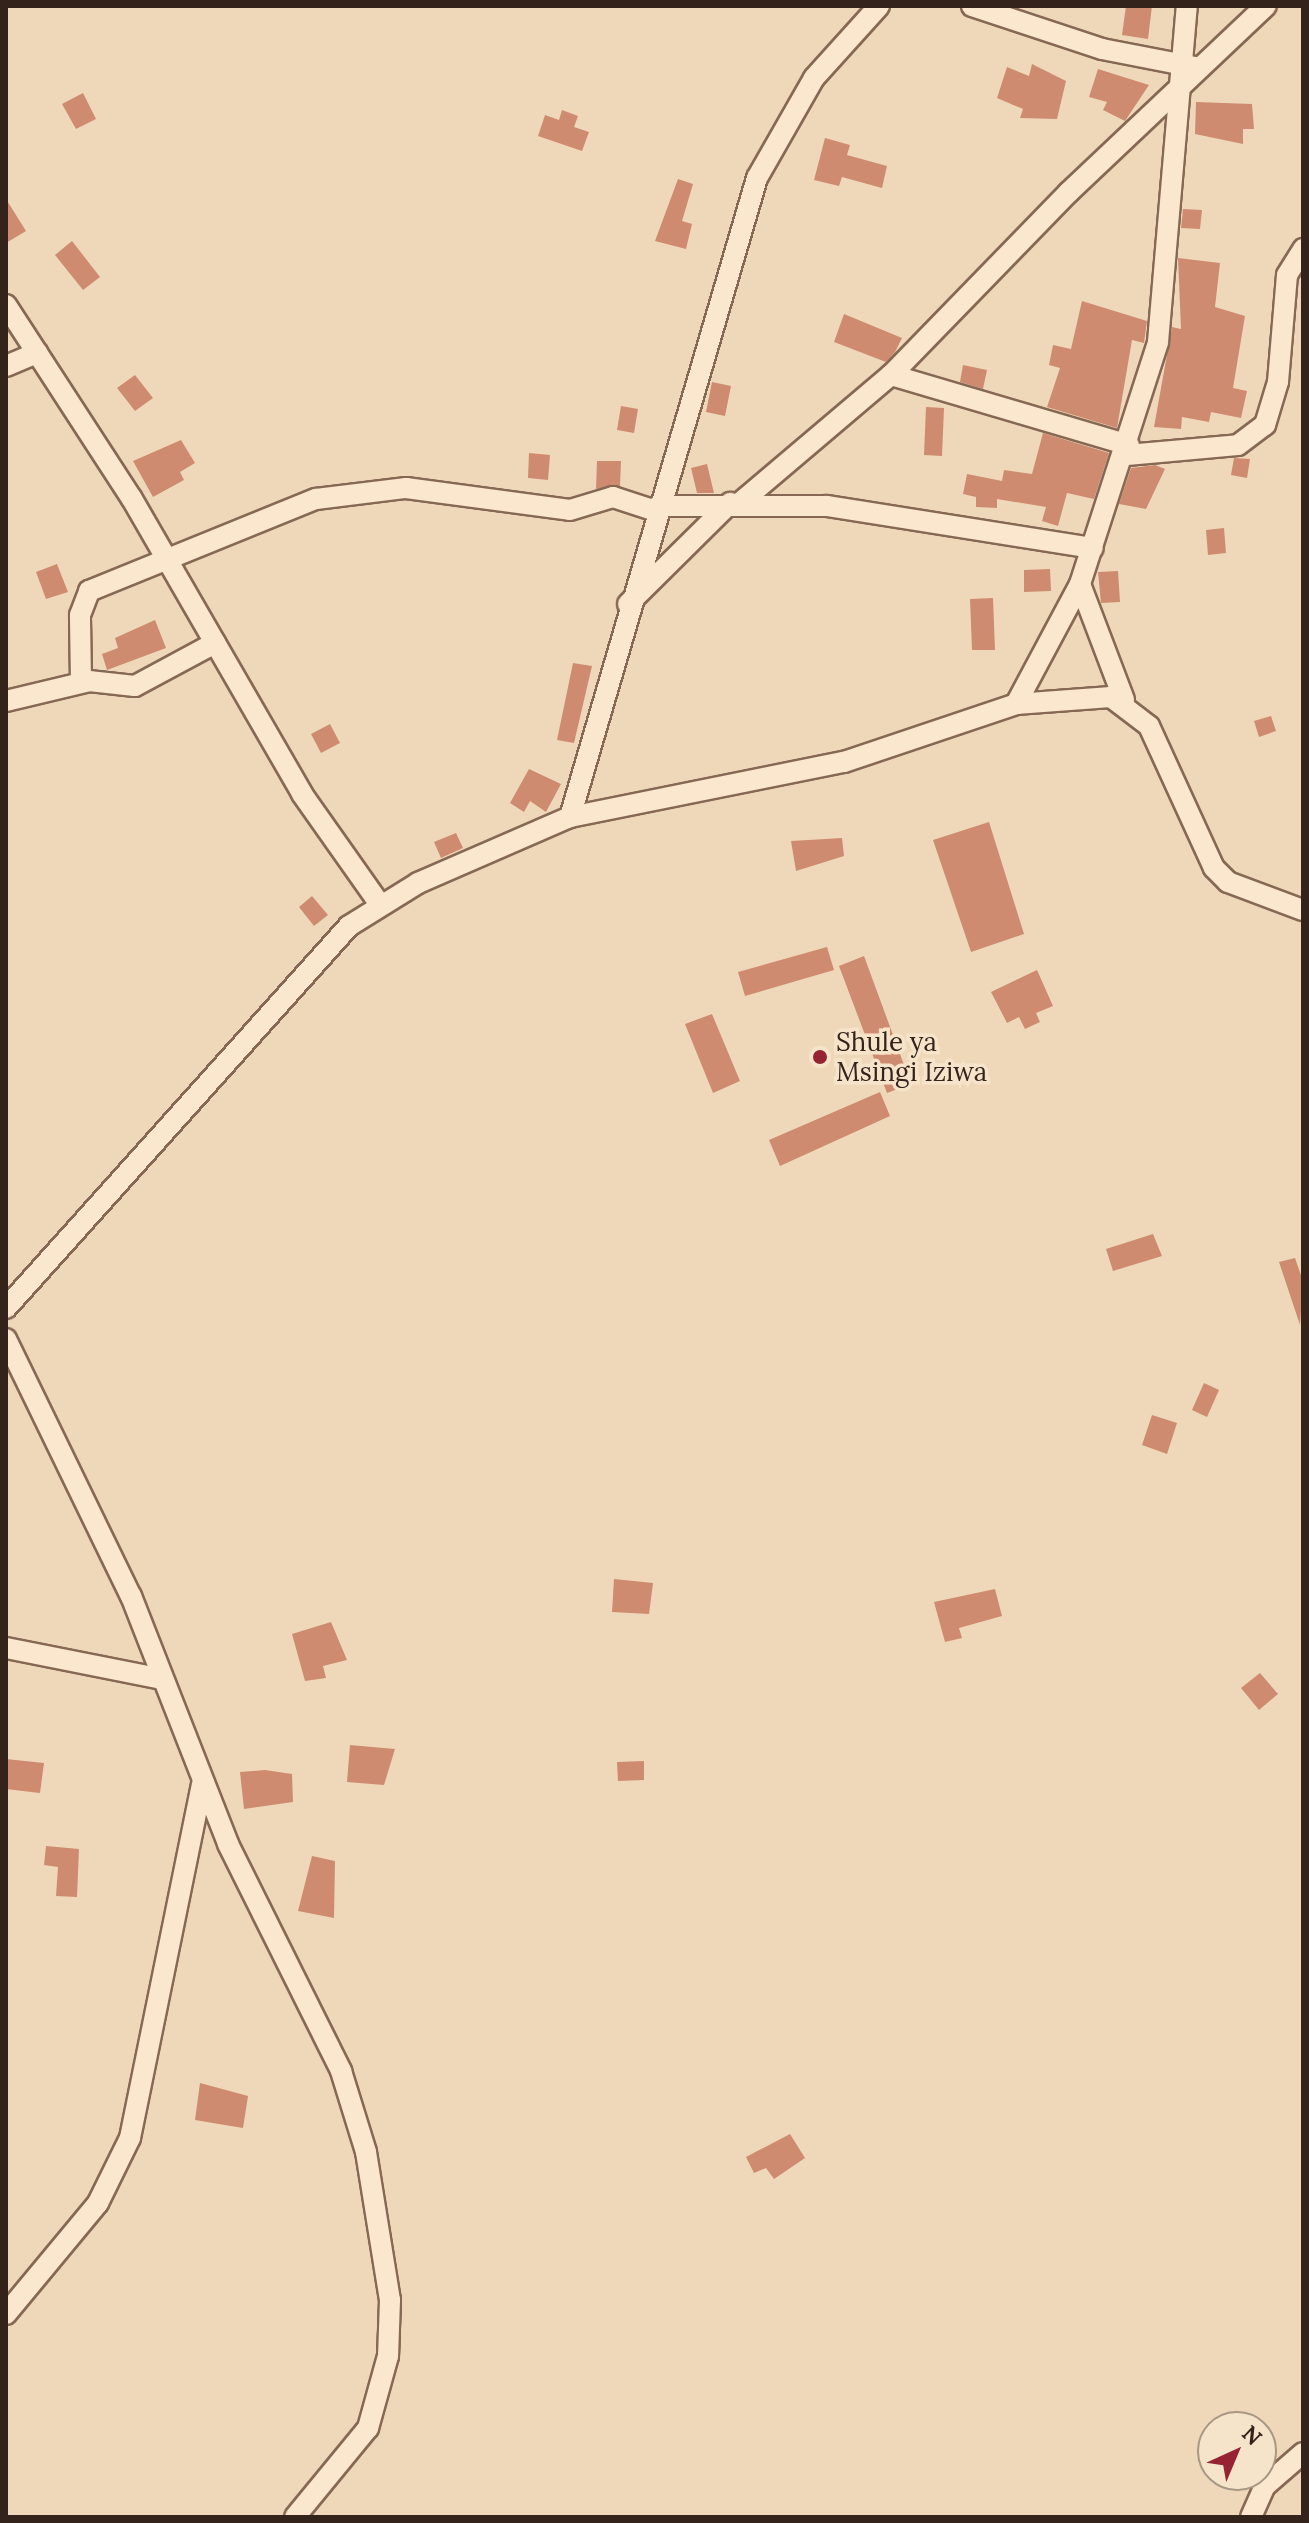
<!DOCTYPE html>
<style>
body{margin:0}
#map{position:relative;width:1309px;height:2523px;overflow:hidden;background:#efd8ba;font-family:Lora,serif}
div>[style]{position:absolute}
.building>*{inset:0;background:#ce8b6f}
.roads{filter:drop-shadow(2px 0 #866854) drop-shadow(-2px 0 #866854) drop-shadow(0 2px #866854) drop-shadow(0 -2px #866854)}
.minor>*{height:20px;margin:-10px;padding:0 10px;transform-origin:10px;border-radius:10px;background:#fae7cd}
.dots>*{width:22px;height:22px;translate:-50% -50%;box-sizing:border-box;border:4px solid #f6e4ca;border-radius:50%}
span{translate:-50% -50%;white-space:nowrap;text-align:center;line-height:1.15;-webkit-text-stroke:7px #f6e4ca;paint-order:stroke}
.poi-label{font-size:26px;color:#34231a}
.left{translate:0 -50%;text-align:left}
.frame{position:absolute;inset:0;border:8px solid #34231a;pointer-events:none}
.north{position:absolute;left:1197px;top:2411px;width:80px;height:80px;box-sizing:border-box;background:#f6e4ca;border:2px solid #a89784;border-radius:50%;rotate:44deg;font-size:22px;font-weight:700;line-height:32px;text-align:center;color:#34231a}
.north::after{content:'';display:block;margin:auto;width:28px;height:36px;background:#962332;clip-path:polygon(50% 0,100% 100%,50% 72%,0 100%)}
</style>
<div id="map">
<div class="building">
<i style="clip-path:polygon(1126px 6px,1152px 6px,1148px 39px,1122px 35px)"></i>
<i style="clip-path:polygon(1032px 64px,1066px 81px,1057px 119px,1020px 118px,1023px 109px,997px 98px,1007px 67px,1029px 76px)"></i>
<i style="clip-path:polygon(1098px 69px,1149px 85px,1125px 121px,1103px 110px,1107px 102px,1089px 97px)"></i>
<i style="clip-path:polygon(83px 93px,96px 119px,76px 129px,62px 104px)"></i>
<i style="clip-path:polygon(1196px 102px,1252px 104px,1254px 129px,1243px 129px,1243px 144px,1195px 134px)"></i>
<i style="clip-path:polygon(562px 110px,578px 116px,574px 127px,589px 132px,582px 151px,538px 136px,545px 115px,559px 120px)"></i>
<i style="clip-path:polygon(825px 138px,850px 145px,847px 155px,887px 166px,882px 188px,842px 177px,839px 186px,814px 180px)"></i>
<i style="clip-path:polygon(678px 179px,693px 184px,682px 221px,692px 224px,686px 249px,655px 241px)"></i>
<i style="clip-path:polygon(6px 199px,26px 231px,6px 243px)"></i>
<i style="clip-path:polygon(1183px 209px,1202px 210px,1200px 229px,1181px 228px)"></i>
<i style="clip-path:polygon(72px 241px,100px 277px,83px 290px,55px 255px)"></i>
<i style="clip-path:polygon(1178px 258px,1220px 263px,1215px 307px,1245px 316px,1233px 388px,1247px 391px,1241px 418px,1211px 412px,1209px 422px,1182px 417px,1181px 429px,1154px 427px,1172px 327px,1181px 329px)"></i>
<i style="clip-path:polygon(1082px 301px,1147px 321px,1144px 343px,1132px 340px,1117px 428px,1047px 407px,1060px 368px,1049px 365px,1053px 345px,1071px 349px)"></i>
<i style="clip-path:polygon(844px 314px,902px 338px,895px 352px,886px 362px,834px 342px)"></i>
<i style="clip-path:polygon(963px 365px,987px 370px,983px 389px,960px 382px)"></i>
<i style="clip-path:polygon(135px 375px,153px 398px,135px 411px,117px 388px)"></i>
<i style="clip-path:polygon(712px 382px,731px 386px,725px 416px,706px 412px)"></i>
<i style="clip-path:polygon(621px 406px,638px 409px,634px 433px,617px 430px)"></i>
<i style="clip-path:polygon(926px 407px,944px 408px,942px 456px,924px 455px)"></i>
<i style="clip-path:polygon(1043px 433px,1109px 453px,1094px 499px,1067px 493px,1058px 526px,1042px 521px,1046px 507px,997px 499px,997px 508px,976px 507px,976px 497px,963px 494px,967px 474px,1002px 481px,1004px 470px,1032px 474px)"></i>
<i style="clip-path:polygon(181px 440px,195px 463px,180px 472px,184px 480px,153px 497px,133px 461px)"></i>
<i style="clip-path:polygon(529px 453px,550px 455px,548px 480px,528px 478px)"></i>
<i style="clip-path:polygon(1234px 458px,1250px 459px,1247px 478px,1231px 475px)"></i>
<i style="clip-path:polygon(597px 461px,621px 461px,620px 486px,596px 489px)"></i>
<i style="clip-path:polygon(707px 464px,714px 493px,697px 493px,691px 468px)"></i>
<i style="clip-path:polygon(1155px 465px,1165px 469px,1146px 509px,1119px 504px,1131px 468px)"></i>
<i style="clip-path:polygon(1224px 528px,1226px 553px,1208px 555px,1206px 530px)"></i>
<i style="clip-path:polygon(57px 564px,68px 592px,46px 599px,36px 572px)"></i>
<i style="clip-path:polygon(1050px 569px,1051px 591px,1024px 592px,1024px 570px)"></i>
<i style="clip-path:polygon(1118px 571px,1120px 602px,1101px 603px,1098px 572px)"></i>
<i style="clip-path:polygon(993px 598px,995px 650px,972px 650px,970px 599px)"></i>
<i style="clip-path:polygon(155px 620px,166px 648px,107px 670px,102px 654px,118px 648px,115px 638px)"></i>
<i style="clip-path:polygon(573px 663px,592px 666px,574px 743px,557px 740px)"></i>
<i style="clip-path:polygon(1271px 716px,1276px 731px,1259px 737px,1254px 721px)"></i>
<i style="clip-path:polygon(330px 724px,340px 743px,321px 753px,311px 734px)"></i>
<i style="clip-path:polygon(529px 769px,561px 784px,546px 812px,530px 801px,524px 812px,510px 803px)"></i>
<i style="clip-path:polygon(989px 822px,1024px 934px,971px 952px,933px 840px)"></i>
<i style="clip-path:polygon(456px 833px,463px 848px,441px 858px,434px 842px)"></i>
<i style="clip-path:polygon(842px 838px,844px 856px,796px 871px,791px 841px)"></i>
<i style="clip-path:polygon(312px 896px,328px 915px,314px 926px,299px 907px)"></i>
<i style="clip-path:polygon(827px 947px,834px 970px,745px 996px,738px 972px)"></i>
<i style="clip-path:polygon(864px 956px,911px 1084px,887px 1093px,839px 966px)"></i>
<i style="clip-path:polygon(1037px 970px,1053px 1006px,1036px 1013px,1040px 1022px,1025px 1029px,1019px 1017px,1007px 1023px,991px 992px)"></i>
<i style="clip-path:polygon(712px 1014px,740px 1081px,713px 1093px,685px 1024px)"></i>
<i style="clip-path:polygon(880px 1092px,890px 1116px,780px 1166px,769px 1140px)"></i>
<i style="clip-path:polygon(1153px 1234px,1162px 1256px,1113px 1271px,1106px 1249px)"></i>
<i style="clip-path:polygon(1295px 1258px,1303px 1281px,1300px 1325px,1279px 1262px)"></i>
<i style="clip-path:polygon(1204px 1383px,1219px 1390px,1207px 1417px,1192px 1410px)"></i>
<i style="clip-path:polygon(1152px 1415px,1177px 1423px,1167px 1454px,1142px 1445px)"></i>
<i style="clip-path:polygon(614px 1579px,653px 1583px,649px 1614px,612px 1612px)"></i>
<i style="clip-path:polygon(995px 1589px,1002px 1616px,959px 1628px,962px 1638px,945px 1642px,934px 1602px)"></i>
<i style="clip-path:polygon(331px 1622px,347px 1660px,323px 1666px,326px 1678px,305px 1681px,292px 1634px)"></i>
<i style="clip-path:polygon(1260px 1673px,1278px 1694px,1259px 1710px,1241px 1688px)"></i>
<i style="clip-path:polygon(350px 1745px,395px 1749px,384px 1785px,347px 1782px)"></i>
<i style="clip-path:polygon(6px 1759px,44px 1763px,40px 1793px,6px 1789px)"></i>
<i style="clip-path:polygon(644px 1761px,644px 1780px,618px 1781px,617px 1762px)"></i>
<i style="clip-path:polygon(265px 1770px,292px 1774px,293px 1802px,244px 1809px,240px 1772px)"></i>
<i style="clip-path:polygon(46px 1846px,79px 1849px,77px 1897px,56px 1896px,58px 1867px,44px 1865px)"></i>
<i style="clip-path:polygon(312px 1856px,335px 1861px,334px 1918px,298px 1911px)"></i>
<i style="clip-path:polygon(200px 2083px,248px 2096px,243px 2128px,195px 2120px)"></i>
<i style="clip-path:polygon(790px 2134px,805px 2158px,774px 2179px,766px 2168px,754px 2173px,746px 2157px)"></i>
</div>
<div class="roads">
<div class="minor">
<i style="left:972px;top:6px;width:137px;rotate:18.3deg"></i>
<i style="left:1102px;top:49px;width:95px;rotate:11deg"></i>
<i style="left:6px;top:305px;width:231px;rotate:57deg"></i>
<i style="left:132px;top:499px;width:340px;rotate:60deg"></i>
<i style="left:302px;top:794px;width:133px;rotate:54.8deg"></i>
<i style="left:6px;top:366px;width:34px;rotate:-23deg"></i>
<i style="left:891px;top:375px;width:255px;rotate:-45.8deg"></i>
<i style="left:1069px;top:192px;width:271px;rotate:-43.4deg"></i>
<i style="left:1127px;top:455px;width:111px;rotate:-5.1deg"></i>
<i style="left:1238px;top:445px;width:34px;rotate:-37deg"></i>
<i style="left:1265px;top:425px;width:45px;rotate:-73.2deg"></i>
<i style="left:1278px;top:382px;width:107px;rotate:-85.2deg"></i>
<i style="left:1287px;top:275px;width:31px;rotate:-58deg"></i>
<i style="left:741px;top:502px;width:197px;rotate:-40.3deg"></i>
<i style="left:891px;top:375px;width:248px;rotate:16.4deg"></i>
<i style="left:658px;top:506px;width:169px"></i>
<i style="left:827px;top:506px;width:269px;rotate:9deg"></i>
<i style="left:1080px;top:584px;width:124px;rotate:69.2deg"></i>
<i style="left:628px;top:604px;width:144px;rotate:-44.7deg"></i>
<i style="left:81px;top:682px;width:67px;rotate:-90.9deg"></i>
<i style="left:80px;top:615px;width:26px;rotate:-69deg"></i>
<i style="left:89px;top:591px;width:245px;rotate:-22.1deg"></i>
<i style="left:316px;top:499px;width:91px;rotate:-7deg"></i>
<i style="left:406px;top:488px;width:165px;rotate:7.6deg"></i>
<i style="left:570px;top:510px;width:45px;rotate:-16.8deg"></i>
<i style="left:613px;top:497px;width:45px;rotate:18deg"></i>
<i style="left:6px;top:701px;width:85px;rotate:-13.5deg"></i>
<i style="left:89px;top:681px;width:46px;rotate:6.2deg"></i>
<i style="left:135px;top:686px;width:91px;rotate:-28.3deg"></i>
<i style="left:1016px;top:704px;width:136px;rotate:-61.9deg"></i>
<i style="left:1080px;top:584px;width:254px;rotate:-72.1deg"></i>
<i style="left:1158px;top:342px;width:337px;rotate:-85.1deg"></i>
<i style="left:570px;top:817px;width:666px;rotate:-73.69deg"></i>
<i style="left:757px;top:178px;width:115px;rotate:-60.3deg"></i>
<i style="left:814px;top:78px;width:97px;rotate:-47.9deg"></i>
<i style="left:6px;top:1308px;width:513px;rotate:-48.08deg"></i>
<i style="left:349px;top:926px;width:81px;rotate:-31.9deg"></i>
<i style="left:418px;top:883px;width:166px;rotate:-23.5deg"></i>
<i style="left:570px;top:817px;width:279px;rotate:-11.4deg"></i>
<i style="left:844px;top:762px;width:182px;rotate:-18.6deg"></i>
<i style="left:1016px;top:704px;width:95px;rotate:-4.2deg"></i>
<i style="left:1111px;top:697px;width:48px;rotate:37.3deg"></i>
<i style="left:1149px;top:726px;width:156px;rotate:65.4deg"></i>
<i style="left:1214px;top:868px;width:20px;rotate:45deg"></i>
<i style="left:1228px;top:882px;width:80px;rotate:20.5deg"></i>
<i style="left:6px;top:1339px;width:286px;rotate:64.1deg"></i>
<i style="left:131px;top:1596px;width:266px;rotate:68.6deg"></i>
<i style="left:228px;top:1844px;width:254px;rotate:63.5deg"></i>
<i style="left:341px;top:2071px;width:85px;rotate:72.8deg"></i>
<i style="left:366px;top:2152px;width:150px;rotate:80.8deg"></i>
<i style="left:390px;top:2300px;width:56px;rotate:92deg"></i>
<i style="left:388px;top:2356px;width:75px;rotate:105.5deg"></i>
<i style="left:368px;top:2428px;width:115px;rotate:129.4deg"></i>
<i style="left:6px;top:1648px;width:159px;rotate:11.2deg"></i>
<i style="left:6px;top:2314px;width:144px;rotate:-50.3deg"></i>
<i style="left:98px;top:2203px;width:72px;rotate:-63.8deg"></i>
<i style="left:130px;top:2138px;width:361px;rotate:-78.5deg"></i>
<i style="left:1251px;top:2517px;width:34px;rotate:-66deg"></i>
<i style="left:1265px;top:2486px;width:50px;rotate:-41deg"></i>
</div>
</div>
<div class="dots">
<i style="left:820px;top:1057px;background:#962332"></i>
</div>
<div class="poi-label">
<span class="left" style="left:836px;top:1057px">Shule ya<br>Msingi Iziwa</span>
</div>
<div class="frame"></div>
<div class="north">N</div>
</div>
